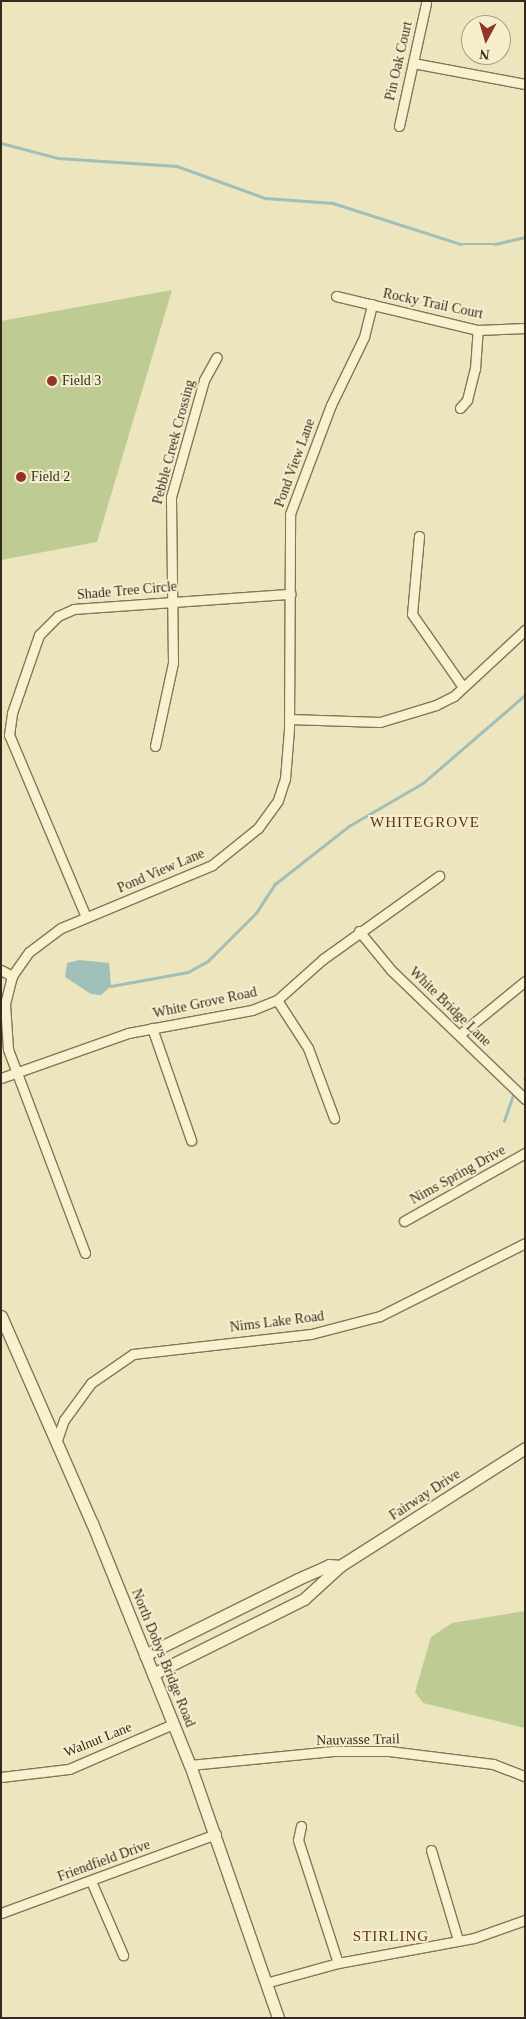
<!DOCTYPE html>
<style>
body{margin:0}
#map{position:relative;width:526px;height:2019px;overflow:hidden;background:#ede5be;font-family:"Times New Roman",serif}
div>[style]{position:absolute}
.green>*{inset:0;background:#becb92}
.water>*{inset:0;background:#a1bfb9}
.stream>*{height:2.5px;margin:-1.25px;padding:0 1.25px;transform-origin:1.25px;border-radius:1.25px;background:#a1bfb9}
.roads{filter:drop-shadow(1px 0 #857557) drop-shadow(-1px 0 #857557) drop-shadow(0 1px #857557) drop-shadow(0 -1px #857557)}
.minor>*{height:9px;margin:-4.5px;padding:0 4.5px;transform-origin:4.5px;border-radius:4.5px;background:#f8f1d0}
.tertiary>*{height:11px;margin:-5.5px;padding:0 5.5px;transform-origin:5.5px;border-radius:5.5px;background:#f8f1d0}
.dots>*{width:14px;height:14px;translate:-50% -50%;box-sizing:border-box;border:2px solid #f5eecd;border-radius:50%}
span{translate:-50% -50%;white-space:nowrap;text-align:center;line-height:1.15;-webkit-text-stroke:4px #f5eecd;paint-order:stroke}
.street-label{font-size:14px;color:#342a1b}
.poi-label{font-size:14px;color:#342a1b}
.left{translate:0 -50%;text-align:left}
.neighbourhood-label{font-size:15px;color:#61321b;letter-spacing:1px}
.frame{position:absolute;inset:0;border:2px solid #342a1b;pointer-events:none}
.north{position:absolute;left:461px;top:15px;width:50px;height:50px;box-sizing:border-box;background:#f5eecd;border:1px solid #a8a086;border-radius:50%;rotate:186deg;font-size:14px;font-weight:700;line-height:20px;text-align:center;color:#342a1b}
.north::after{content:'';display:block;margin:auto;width:18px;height:22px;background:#943327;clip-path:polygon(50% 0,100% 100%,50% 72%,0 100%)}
</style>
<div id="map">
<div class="green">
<i style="clip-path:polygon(172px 290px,97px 542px,1px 560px,1px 321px)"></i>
<i style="clip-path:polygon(525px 1611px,525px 1728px,423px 1703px,415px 1692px,431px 1637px,452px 1623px)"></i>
</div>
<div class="water">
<i style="clip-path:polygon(79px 960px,109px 963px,111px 986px,101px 995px,91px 994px,65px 977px,67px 963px)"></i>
</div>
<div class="stream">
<i style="left:1px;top:143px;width:59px;rotate:14.7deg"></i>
<i style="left:58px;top:158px;width:119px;rotate:3.8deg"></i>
<i style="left:177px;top:166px;width:94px;rotate:20deg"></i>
<i style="left:265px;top:198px;width:68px;rotate:4.2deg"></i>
<i style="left:333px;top:203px;width:134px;rotate:17.8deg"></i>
<i style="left:461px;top:244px;width:34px"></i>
<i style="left:495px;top:244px;width:31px;rotate:-13deg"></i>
<i style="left:111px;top:986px;width:78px;rotate:-10.3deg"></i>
<i style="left:188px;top:972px;width:23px;rotate:-29deg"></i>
<i style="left:208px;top:961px;width:68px;rotate:-45deg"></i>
<i style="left:256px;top:913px;width:35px;rotate:-57deg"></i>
<i style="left:275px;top:884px;width:94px;rotate:-38.1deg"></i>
<i style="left:349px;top:826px;width:86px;rotate:-30.2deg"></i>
<i style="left:423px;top:783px;width:135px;rotate:-40.8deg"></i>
<i style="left:524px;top:1079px;width:1px"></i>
<i style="left:504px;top:1121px;width:28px;rotate:-71deg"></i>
</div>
<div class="roads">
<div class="minor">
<i style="left:413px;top:63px;width:114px;rotate:10.6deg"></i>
<i style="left:399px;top:126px;width:126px;rotate:-77.6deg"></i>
<i style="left:336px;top:296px;width:146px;rotate:13.5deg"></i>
<i style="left:478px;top:330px;width:47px;rotate:-2.4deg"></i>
<i style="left:460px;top:408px;width:11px;rotate:-49deg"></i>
<i style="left:467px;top:400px;width:32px;rotate:-76deg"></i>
<i style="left:475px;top:369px;width:39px;rotate:-86deg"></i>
<i style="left:419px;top:536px;width:78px;rotate:95.1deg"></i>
<i style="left:412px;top:614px;width:89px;rotate:55.1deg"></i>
<i style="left:289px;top:719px;width:91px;rotate:1.9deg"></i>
<i style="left:380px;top:722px;width:59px;rotate:-16.9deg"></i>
<i style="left:436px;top:705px;width:20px;rotate:-27deg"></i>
<i style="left:454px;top:696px;width:97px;rotate:-42.9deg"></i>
<i style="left:155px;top:746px;width:85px;rotate:-77.8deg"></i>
<i style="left:173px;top:663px;width:166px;rotate:-90.7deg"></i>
<i style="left:171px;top:497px;width:122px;rotate:-74.2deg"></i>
<i style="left:204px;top:380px;width:26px;rotate:-61deg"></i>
<i style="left:86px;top:917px;width:198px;rotate:-112.9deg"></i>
<i style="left:9px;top:735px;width:22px;rotate:-82deg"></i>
<i style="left:12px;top:713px;width:83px;rotate:-70.9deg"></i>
<i style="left:39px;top:635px;width:27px;rotate:-45deg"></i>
<i style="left:58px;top:616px;width:17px;rotate:-24deg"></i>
<i style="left:74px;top:609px;width:217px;rotate:-4deg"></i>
<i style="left:359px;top:931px;width:50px;rotate:50.6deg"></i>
<i style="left:391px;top:970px;width:186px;rotate:43.9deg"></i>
<i style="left:1px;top:970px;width:13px;rotate:29deg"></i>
<i style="left:277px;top:1000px;width:57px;rotate:57.1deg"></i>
<i style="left:308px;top:1048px;width:75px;rotate:69.6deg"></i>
<i style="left:152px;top:1028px;width:119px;rotate:70.8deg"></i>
<i style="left:459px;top:1035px;width:85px;rotate:-39.3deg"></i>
<i style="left:1px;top:1078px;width:135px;rotate:-19.5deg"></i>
<i style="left:128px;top:1033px;width:126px;rotate:-10.5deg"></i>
<i style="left:252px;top:1010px;width:27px;rotate:-22deg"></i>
<i style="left:277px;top:1000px;width:62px;rotate:-41.7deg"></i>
<i style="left:323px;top:959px;width:143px;rotate:-35.6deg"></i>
<i style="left:404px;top:1221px;width:139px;rotate:-29.3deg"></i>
<i style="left:85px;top:1253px;width:218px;rotate:-110.7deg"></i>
<i style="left:8px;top:1049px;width:45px;rotate:-93.8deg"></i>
<i style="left:5px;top:1004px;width:29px;rotate:-76deg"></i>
<i style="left:12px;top:976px;width:29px;rotate:-55deg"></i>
<i style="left:29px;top:952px;width:40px;rotate:-37deg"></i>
<i style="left:61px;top:928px;width:164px;rotate:-22.6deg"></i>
<i style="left:212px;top:865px;width:59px;rotate:-38.8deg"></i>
<i style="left:258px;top:828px;width:34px;rotate:-54deg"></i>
<i style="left:278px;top:800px;width:22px;rotate:-72deg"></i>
<i style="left:285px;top:779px;width:50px;rotate:-85.4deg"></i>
<i style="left:289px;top:729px;width:215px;rotate:-89.7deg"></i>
<i style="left:290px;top:514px;width:116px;rotate:-69.4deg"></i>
<i style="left:331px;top:405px;width:76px;rotate:-64.1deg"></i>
<i style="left:364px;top:337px;width:34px;rotate:-76deg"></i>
<i style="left:57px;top:1440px;width:21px;rotate:-71deg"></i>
<i style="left:64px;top:1420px;width:46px;rotate:-53.9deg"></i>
<i style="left:91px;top:1383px;width:51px;rotate:-34.6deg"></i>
<i style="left:133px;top:1354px;width:179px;rotate:-6.4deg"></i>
<i style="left:311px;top:1334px;width:71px;rotate:-14.6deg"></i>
<i style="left:380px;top:1316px;width:162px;rotate:-26.7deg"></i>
<i style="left:190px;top:1765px;width:144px;rotate:-5.6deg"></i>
<i style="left:333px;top:1751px;width:56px"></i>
<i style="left:389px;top:1751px;width:105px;rotate:7.1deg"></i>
<i style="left:493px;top:1764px;width:34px;rotate:21deg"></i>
<i style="left:1px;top:1777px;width:68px;rotate:-6.7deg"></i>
<i style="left:69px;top:1769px;width:113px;rotate:-23.4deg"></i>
<i style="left:301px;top:1826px;width:14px;rotate:102deg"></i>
<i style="left:298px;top:1840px;width:129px;rotate:72deg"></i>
<i style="left:431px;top:1850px;width:94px;rotate:73.3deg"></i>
<i style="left:91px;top:1881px;width:81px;rotate:66.6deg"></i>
<i style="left:1px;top:1913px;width:229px;rotate:-20.2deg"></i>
<i style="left:269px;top:1982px;width:72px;rotate:-15.4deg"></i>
<i style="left:338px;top:1963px;width:138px;rotate:-10.4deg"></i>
<i style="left:474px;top:1938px;width:54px;rotate:-19.4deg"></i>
</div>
<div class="tertiary">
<i style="left:1px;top:1316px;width:226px;rotate:66.3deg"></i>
<i style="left:92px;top:1523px;width:261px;rotate:68deg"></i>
<i style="left:190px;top:1765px;width:268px;rotate:70.8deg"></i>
<i style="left:145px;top:1655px;width:171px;rotate:-26.4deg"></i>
<i style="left:298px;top:1579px;width:34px;rotate:-24deg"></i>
<i style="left:329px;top:1565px;width:11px;rotate:5deg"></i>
<i style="left:153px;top:1674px;width:169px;rotate:-26.4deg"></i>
<i style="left:304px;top:1599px;width:49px;rotate:-42.5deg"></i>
<i style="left:340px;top:1566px;width:219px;rotate:-32.5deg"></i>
</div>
</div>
<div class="dots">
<i style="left:52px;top:381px;background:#943327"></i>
<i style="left:21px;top:477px;background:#943327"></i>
</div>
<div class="street-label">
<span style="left:399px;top:61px;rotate:-77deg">Pin Oak Court</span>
<span style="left:433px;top:304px;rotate:12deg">Rocky Trail Court</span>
<span style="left:174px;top:442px;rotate:-75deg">Pebble Creek Crossing</span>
<span style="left:295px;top:463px;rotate:-70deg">Pond View Lane</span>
<span style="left:127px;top:591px;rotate:-5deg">Shade Tree Circle</span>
<span style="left:161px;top:871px;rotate:-23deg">Pond View Lane</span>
<span style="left:205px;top:1003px;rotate:-12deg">White Grove Road</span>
<span style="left:450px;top:1007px;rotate:44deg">White Bridge Lane</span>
<span style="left:458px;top:1175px;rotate:-29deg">Nims Spring Drive</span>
<span style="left:277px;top:1322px;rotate:-7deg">Nims Lake Road</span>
<span style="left:425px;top:1495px;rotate:-33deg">Fairway Drive</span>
<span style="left:163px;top:1658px;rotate:68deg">North Dobys Bridge Road</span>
<span style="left:98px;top:1740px;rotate:-22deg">Walnut Lane</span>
<span style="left:358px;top:1740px;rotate:-1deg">Nauvasse Trail</span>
<span style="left:104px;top:1861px;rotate:-20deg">Friendfield Drive</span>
</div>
<div class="poi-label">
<span class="left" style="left:62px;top:381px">Field 3</span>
<span class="left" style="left:31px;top:477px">Field 2</span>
</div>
<div class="neighbourhood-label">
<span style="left:425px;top:823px">WHITEGROVE</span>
<span style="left:391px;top:1937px">STIRLING</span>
</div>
<div class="frame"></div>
<div class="north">N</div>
</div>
